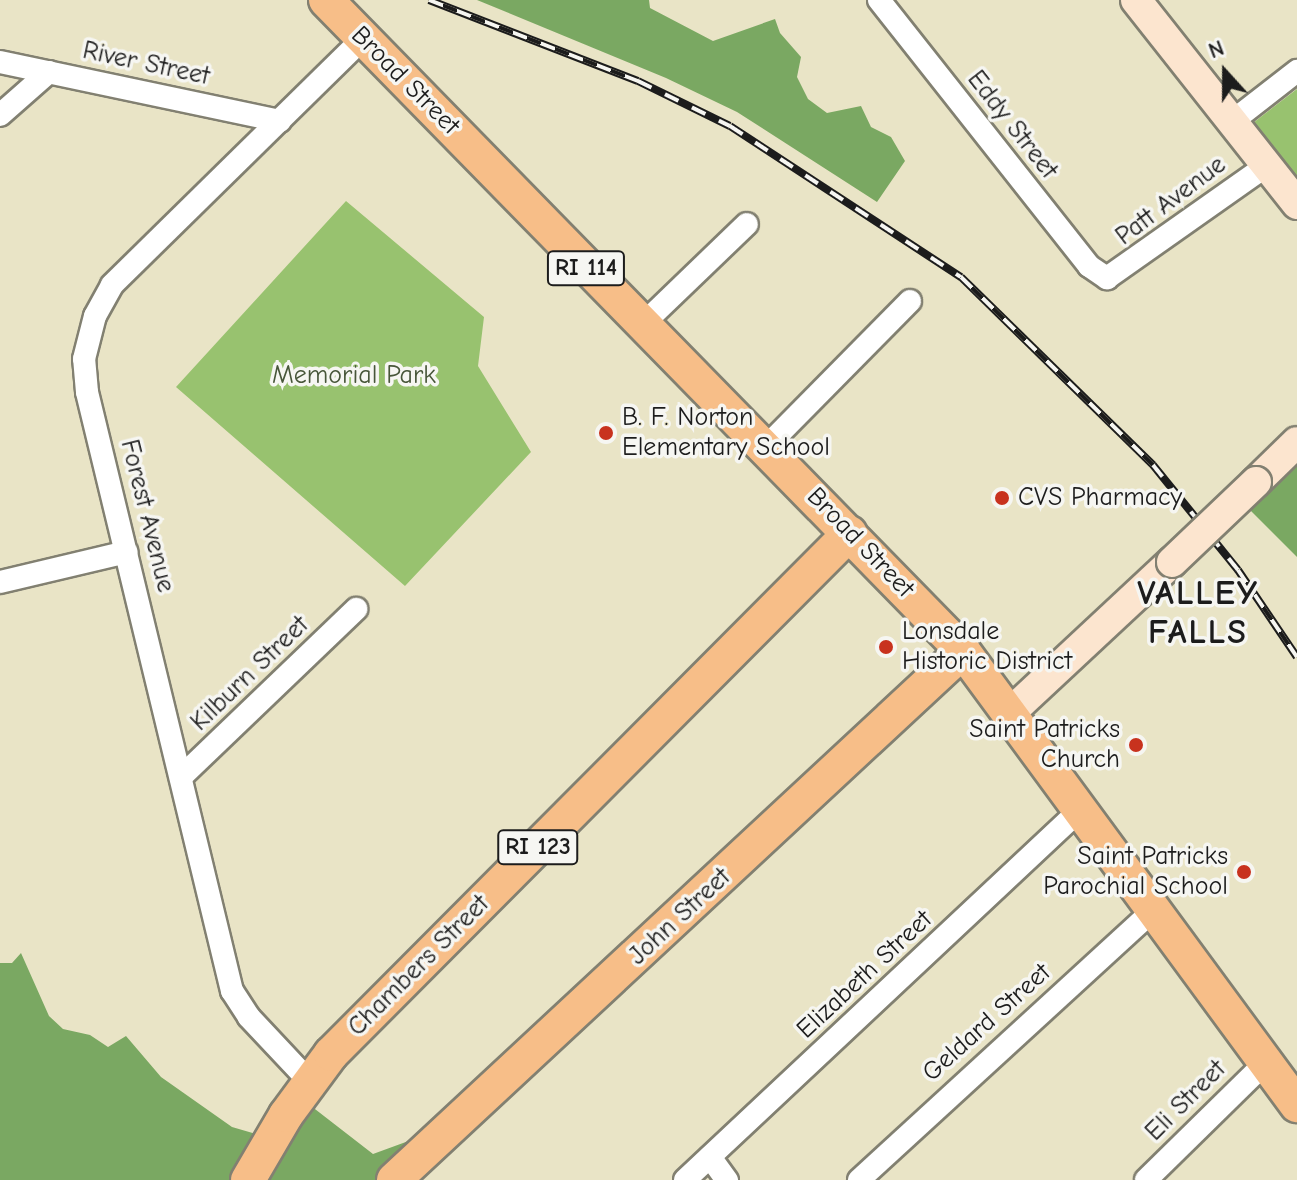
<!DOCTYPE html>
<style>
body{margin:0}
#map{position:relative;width:1297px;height:1180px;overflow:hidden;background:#e9e4c6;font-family:"Comic Neue",sans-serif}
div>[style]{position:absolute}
.green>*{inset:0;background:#98c26f}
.forest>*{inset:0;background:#7aa862}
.roads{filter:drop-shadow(2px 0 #828071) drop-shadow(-2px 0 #828071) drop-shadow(0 2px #828071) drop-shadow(0 -2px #828071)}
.street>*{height:22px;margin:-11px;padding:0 11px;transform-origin:11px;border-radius:11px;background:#fff}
.secondary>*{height:30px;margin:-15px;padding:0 15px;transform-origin:15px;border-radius:15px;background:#fce5cf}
.primary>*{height:34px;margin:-17px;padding:0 17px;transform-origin:17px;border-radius:17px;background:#f7be88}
.rail>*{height:8px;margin-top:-4px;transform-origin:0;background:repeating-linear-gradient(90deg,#f6f6f2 0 15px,#1c1c1c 0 30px);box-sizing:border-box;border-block:2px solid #1c1c1c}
.bridges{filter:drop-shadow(2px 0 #828071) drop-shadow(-2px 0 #828071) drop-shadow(0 2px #828071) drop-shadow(0 -2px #828071)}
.secondary-bridge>*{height:30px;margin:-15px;padding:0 15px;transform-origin:15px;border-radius:15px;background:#fce5cf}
.dots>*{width:22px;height:22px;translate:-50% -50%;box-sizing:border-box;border:4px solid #f6f6f2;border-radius:50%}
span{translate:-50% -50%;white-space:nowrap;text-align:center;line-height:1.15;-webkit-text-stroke:7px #f6f6f2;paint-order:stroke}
.shield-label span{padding:2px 6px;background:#f6f6f2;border:2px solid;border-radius:6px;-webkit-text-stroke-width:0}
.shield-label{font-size:24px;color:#1c1c1c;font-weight:700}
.street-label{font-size:26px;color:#1c1c1c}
.park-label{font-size:26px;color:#475639}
.poi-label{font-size:26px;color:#1c1c1c}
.left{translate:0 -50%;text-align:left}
.right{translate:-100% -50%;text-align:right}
.district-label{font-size:34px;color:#1c1c1c;font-weight:700;letter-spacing:2px}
.north{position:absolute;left:1185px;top:32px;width:80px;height:80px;-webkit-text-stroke:6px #f6f6f2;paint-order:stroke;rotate:339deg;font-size:22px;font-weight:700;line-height:32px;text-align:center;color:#1c1c1c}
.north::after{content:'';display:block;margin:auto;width:28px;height:36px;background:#1c1c1c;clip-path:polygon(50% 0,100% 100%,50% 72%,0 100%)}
</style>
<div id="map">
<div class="green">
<i style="clip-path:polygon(1297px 89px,1297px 180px,1253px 123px)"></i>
<i style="clip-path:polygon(346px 201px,484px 317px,478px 366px,531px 452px,405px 586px,176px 387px)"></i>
</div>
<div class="forest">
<i style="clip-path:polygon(477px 0,649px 0,650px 8px,713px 41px,775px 19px,780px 33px,801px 57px,797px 77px,808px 99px,827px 113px,861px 106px,871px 127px,891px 137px,905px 161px,877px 202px,737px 112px,666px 78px)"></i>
<i style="clip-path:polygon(1288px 457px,1297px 467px,1297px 557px,1241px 501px)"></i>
<i style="clip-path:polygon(21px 953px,49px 1016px,63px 1029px,90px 1035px,108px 1047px,126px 1036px,161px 1077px,232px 1127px,270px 1138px,302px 1099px,373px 1154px,414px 1139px,389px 1180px,0 1180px,0 963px,12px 963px)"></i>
</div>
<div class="roads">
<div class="street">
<i style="left:879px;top:0;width:339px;rotate:51.7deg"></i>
<i style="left:1089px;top:266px;width:22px;rotate:34deg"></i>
<i style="left:1107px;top:278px;width:196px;rotate:-35.2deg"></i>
<i style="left:0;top:62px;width:286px;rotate:11.9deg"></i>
<i style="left:0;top:115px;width:65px;rotate:-41.3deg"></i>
<i style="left:1234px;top:120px;width:80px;rotate:-37.9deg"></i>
<i style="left:643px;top:324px;width:144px;rotate:-43.9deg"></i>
<i style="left:766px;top:447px;width:205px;rotate:-45.4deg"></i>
<i style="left:0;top:582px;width:130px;rotate:-13.3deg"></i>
<i style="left:181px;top:777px;width:243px;rotate:-43.8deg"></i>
<i style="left:309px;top:1081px;width:88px;rotate:-133.2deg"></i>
<i style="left:249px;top:1017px;width:31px;rotate:-123deg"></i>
<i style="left:232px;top:991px;width:616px;rotate:-103.61deg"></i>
<i style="left:87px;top:392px;width:33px;rotate:-95deg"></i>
<i style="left:84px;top:359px;width:44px;rotate:-75.7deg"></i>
<i style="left:95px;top:316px;width:35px;rotate:-61deg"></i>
<i style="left:112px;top:285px;width:352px;rotate:-44.5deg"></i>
<i style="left:710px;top:1157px;width:29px;rotate:54deg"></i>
<i style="left:685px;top:1180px;width:544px;rotate:-43.14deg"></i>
<i style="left:859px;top:1180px;width:400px;rotate:-42.5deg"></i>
<i style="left:1146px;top:1180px;width:168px;rotate:-44.5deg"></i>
</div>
<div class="secondary">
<i style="left:1136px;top:0;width:260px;rotate:51.7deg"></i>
<i style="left:1256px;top:482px;width:57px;rotate:-44.3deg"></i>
<i style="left:1011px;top:712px;width:220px;rotate:-43deg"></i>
</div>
<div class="primary">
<i style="left:326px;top:0;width:911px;rotate:45.62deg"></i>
<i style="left:963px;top:651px;width:564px;rotate:53.66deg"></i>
<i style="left:248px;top:1180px;width:75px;rotate:-59.7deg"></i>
<i style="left:286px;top:1115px;width:76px;rotate:-53.6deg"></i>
<i style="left:331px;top:1054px;width:735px;rotate:-45.11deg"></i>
<i style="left:394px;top:1180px;width:777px;rotate:-42.91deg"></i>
</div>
</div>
<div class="rail">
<i style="left:429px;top:0;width:224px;rotate:21.2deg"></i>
<i style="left:638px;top:81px;width:102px;rotate:26.1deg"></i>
<i style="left:730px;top:126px;width:276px;rotate:33.2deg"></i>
<i style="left:961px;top:277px;width:269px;rotate:44.4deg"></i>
<i style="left:1153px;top:465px;width:135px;rotate:51deg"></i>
<i style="left:1238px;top:570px;width:105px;rotate:55.9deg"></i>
</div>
<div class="bridges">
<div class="secondary-bridge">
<i style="left:1172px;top:562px;width:116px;rotate:-43.6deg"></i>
</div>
</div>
<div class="dots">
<i style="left:606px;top:433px;background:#c8321e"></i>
<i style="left:1002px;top:498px;background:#c8321e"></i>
<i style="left:886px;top:647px;background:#c8321e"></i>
<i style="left:1136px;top:745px;background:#c8321e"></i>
<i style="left:1244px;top:872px;background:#c8321e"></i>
</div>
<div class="shield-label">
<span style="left:586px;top:268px">RI 114</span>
<span style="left:538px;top:847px">RI 123</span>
</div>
<div class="street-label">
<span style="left:146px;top:64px;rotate:12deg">River Street</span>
<span style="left:405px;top:81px;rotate:45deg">Broad Street</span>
<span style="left:1012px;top:125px;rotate:52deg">Eddy Street</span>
<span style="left:1171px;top:201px;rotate:-37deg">Patt Avenue</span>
<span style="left:147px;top:516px;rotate:76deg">Forest Avenue</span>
<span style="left:860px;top:543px;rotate:46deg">Broad Street</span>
<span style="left:250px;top:674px;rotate:-44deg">Kilburn Street</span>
<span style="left:680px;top:917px;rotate:-43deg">John Street</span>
<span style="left:419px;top:966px;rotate:-45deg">Chambers Street</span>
<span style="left:865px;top:975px;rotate:-43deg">Elizabeth Street</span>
<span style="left:987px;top:1023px;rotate:-42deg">Geldard Street</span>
<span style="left:1186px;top:1101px;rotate:-45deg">Eli Street</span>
</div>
<div class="park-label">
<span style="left:354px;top:376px">Memorial Park</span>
</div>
<div class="poi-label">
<span class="left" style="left:622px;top:433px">B. F. Norton<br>Elementary School</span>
<span class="left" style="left:1018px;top:498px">CVS Pharmacy</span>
<span class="left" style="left:902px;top:647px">Lonsdale<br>Historic District</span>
<span class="right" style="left:1120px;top:745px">Saint Patricks<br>Church</span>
<span class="right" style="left:1228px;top:872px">Saint Patricks<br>Parochial School</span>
</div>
<div class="district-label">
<span style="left:1198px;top:613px">VALLEY<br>FALLS</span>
</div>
<div class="north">N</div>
</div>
